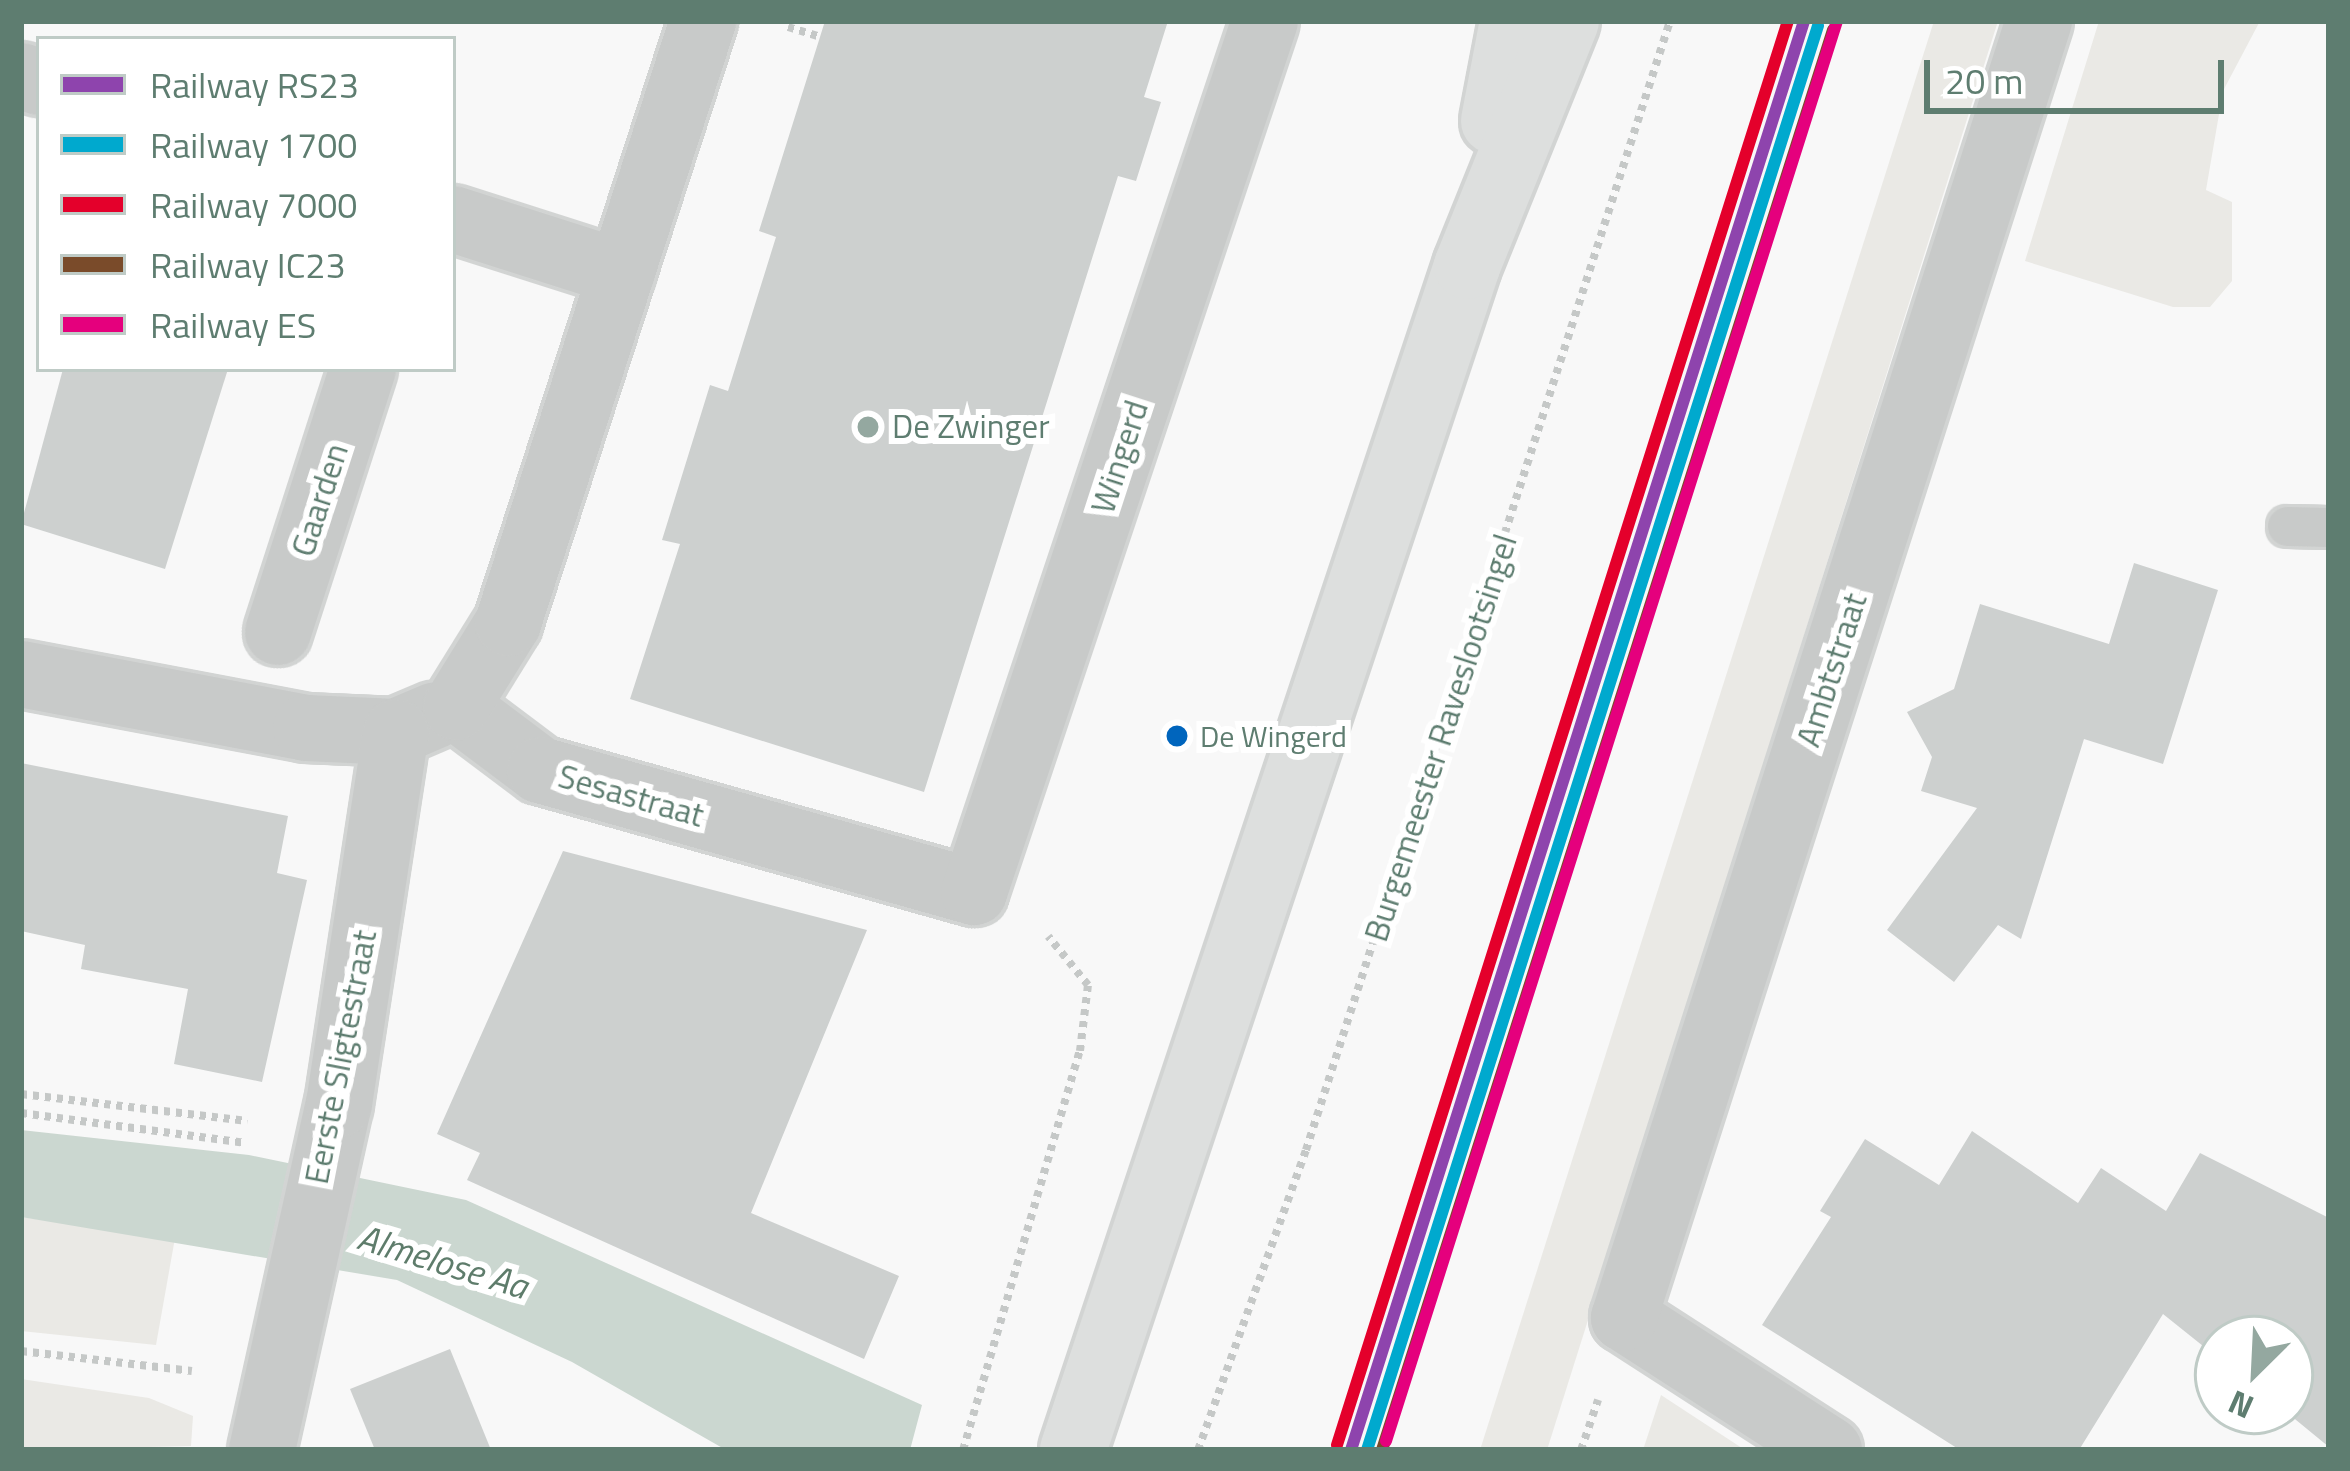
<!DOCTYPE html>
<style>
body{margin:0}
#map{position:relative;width:2350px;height:1471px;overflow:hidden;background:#f8f8f8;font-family:"Titillium Web",sans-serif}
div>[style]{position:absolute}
.green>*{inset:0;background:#eae9e5}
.water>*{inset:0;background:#cbd7d0}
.building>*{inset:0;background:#cdd0cf}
.path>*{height:8px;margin-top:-4px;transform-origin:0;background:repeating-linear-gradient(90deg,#c5c8c7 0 6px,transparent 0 12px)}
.roads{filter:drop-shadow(3px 0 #d2d4d3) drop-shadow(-3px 0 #d2d4d3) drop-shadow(0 3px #d2d4d3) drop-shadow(0 -3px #d2d4d3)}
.lane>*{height:39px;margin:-19.5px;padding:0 19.5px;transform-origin:19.5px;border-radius:19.5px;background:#c8cac9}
.street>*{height:66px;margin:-33px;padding:0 33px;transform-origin:33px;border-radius:33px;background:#c8cac9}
.secondary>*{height:66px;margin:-33px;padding:0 33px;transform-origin:33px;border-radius:33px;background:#dddfde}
.rail-1>*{height:12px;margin:-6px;padding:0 6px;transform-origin:6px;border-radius:6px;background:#8e44ad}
.rail-2>*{height:12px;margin:-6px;padding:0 6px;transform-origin:6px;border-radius:6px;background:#00a9ce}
.rail-3>*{height:12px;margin:-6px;padding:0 6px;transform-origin:6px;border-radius:6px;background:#e4002b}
.rail-4>*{height:12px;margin:-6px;padding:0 6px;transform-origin:6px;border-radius:6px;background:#7a4b2a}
.rail-5>*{height:12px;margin:-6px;padding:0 6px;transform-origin:6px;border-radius:6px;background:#e5007d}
.dots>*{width:33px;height:33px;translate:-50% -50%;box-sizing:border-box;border:6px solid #fff;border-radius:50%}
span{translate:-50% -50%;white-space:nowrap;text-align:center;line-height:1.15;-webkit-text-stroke:12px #fff;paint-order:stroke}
.bus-label{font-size:30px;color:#5e7d70}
.left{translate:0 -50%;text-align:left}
.poi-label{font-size:33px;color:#5e7d70}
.street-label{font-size:33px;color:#5e7d70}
.water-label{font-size:36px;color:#5e7c6b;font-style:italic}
.frame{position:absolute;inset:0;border:24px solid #5e7d70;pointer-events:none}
.legend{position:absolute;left:36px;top:36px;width:420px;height:336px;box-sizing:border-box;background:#fff;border:3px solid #bfcbc6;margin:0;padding:15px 21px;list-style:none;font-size:36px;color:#5e7d70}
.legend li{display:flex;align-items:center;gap:24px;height:60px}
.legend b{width:60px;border:3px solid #bfcbc6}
.north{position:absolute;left:2194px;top:1315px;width:120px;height:120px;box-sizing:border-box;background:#fff;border:3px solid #bfcbc6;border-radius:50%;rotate:204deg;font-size:33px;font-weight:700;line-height:48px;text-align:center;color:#5e7d70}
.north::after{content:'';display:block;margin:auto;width:42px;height:54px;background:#94a8a0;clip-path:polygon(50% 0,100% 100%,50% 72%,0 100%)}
.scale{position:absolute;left:1924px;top:60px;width:300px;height:54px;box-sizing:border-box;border:6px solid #5e7d70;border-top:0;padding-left:15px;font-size:36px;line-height:42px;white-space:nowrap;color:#5e7d70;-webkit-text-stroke:9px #fff;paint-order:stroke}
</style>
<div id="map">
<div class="green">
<i style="clip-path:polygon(1934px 21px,1998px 21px,1547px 1450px,1480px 1450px)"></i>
<i style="clip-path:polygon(2099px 21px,2260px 21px,2223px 91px,2206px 190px,2232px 202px,2232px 281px,2210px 307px,2173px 307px,2025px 261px)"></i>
<i style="clip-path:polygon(21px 1217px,175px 1238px,156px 1345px,21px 1331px)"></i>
<i style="clip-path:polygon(21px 1379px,149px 1398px,193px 1416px,191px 1446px,21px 1450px)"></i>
<i style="clip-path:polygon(1661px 1395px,1745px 1450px,1643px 1450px)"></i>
</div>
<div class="water">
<i style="clip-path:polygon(21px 1130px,249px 1155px,466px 1200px,922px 1405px,910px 1450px,726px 1450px,572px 1362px,397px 1280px,21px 1217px)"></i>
</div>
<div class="building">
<i style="clip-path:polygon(825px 21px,1168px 21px,1144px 97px,1161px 102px,1136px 181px,1118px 176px,924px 792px,630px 699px,680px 544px,662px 540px,710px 385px,728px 391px,776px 237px,759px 231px)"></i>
<i style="clip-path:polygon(63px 369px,228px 369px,165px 569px,21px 524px)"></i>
<i style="clip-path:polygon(2134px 563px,2218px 590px,2163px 764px,2084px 739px,2021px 939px,1998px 925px,1954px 982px,1887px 930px,1977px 808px,1921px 791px,1932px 757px,1907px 712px,1954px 689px,1980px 604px,2109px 644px)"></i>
<i style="clip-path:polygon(21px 763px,288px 816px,277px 873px,307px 880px,262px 1082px,174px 1064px,188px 989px,81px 969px,85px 945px,21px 931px)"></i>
<i style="clip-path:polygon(563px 851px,867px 930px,751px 1213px,899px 1276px,864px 1359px,467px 1180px,480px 1153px,437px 1134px)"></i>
<i style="clip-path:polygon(1972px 1131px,2078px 1203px,2101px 1168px,2166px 1211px,2200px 1153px,2329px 1218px,2329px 1447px,2285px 1411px,2290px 1339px,2218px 1339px,2218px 1358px,2163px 1314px,2079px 1450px,1960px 1450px,1762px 1325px,1831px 1217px,1820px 1211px,1865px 1139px,1939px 1185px)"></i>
<i style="clip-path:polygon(450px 1349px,491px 1450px,375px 1450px,350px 1389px)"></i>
</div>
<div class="path">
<i style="left:788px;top:27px;width:34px;rotate:17deg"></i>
<i style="left:21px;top:1094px;width:228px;rotate:6.8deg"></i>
<i style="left:21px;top:1113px;width:227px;rotate:7.6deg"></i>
<i style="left:21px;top:1351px;width:172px;rotate:6.7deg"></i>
<i style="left:963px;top:1450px;width:416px;rotate:-73.7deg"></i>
<i style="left:1080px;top:1051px;width:66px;rotate:-83.1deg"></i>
<i style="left:1088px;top:985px;width:63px;rotate:-129.2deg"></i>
<i style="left:1198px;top:1450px;width:319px;rotate:-70.2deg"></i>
<i style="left:1306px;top:1150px;width:1186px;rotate:-72.13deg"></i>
<i style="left:1581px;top:1450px;width:53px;rotate:-71.2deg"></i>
</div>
<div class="roads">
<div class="lane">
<i style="left:2287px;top:526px;width:42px;rotate:1.4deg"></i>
</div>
<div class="street">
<i style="left:21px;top:76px;width:19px;rotate:18deg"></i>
<i style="left:453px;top:219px;width:177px;rotate:17.7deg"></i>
<i style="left:278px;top:632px;width:276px;rotate:-72.1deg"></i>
<i style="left:21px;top:674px;width:290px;rotate:10.7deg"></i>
<i style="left:306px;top:728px;width:90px;rotate:2.5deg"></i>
<i style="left:396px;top:732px;width:43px;rotate:-23deg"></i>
<i style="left:456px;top:707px;width:105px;rotate:36.9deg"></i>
<i style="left:540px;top:770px;width:451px;rotate:15.7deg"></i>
<i style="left:974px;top:892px;width:918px;rotate:-71.53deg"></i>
<i style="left:456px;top:707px;width:99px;rotate:-58.2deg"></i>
<i style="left:508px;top:623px;width:633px;rotate:-72.05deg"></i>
<i style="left:262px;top:1450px;width:354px;rotate:-77.5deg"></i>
<i style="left:339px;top:1104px;width:376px;rotate:-81.3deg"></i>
<i style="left:1829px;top:1450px;width:244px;rotate:-147.2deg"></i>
<i style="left:1624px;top:1318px;width:1362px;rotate:-72.26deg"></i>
</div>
<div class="secondary">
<i style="left:1494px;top:121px;width:102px;rotate:-79.2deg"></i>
<i style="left:1073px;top:1450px;width:1248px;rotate:-71.59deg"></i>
<i style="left:1467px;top:266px;width:264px;rotate:-68deg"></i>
</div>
</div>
<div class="rail-1">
<i style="left:1351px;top:1450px;width:1499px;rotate:-72.41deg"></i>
</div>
<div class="rail-2">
<i style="left:1367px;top:1450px;width:1494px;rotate:-72.43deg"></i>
</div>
<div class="rail-3">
<i style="left:1337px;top:1445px;width:1494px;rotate:-72.43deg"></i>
</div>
<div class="rail-4">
<i style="left:1382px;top:1450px;width:1490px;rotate:-72.38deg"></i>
</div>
<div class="rail-5">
<i style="left:1386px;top:1441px;width:1490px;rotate:-72.38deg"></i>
</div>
<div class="dots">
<i style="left:868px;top:427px;background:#94a8a0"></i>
<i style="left:1177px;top:736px;background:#0065bd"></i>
</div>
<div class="bus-label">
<span class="left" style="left:1200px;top:736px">De Wingerd</span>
</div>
<div class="poi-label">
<span class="left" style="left:892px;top:427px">De Zwinger</span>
</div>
<div class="street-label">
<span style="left:1120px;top:457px;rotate:-72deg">Wingerd</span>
<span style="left:320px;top:500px;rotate:-72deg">Gaarden</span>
<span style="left:1832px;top:670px;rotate:-72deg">Ambtstraat</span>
<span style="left:1441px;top:738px;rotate:-72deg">Burgemeester Raveslootsingel</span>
<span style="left:631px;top:796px;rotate:16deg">Sesastraat</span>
<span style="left:341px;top:1057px;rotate:-79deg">Eerste Sligtestraat</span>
</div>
<div class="water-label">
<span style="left:443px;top:1261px;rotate:17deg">Almelose Aa</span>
</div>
<div class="frame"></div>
<ul class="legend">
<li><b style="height:15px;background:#8e44ad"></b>Railway RS23</li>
<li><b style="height:15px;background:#00a9ce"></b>Railway 1700</li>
<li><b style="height:15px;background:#e4002b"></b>Railway 7000</li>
<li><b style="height:15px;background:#7a4b2a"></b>Railway IC23</li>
<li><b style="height:15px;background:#e5007d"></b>Railway ES</li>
</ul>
<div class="north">N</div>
<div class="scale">20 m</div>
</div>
